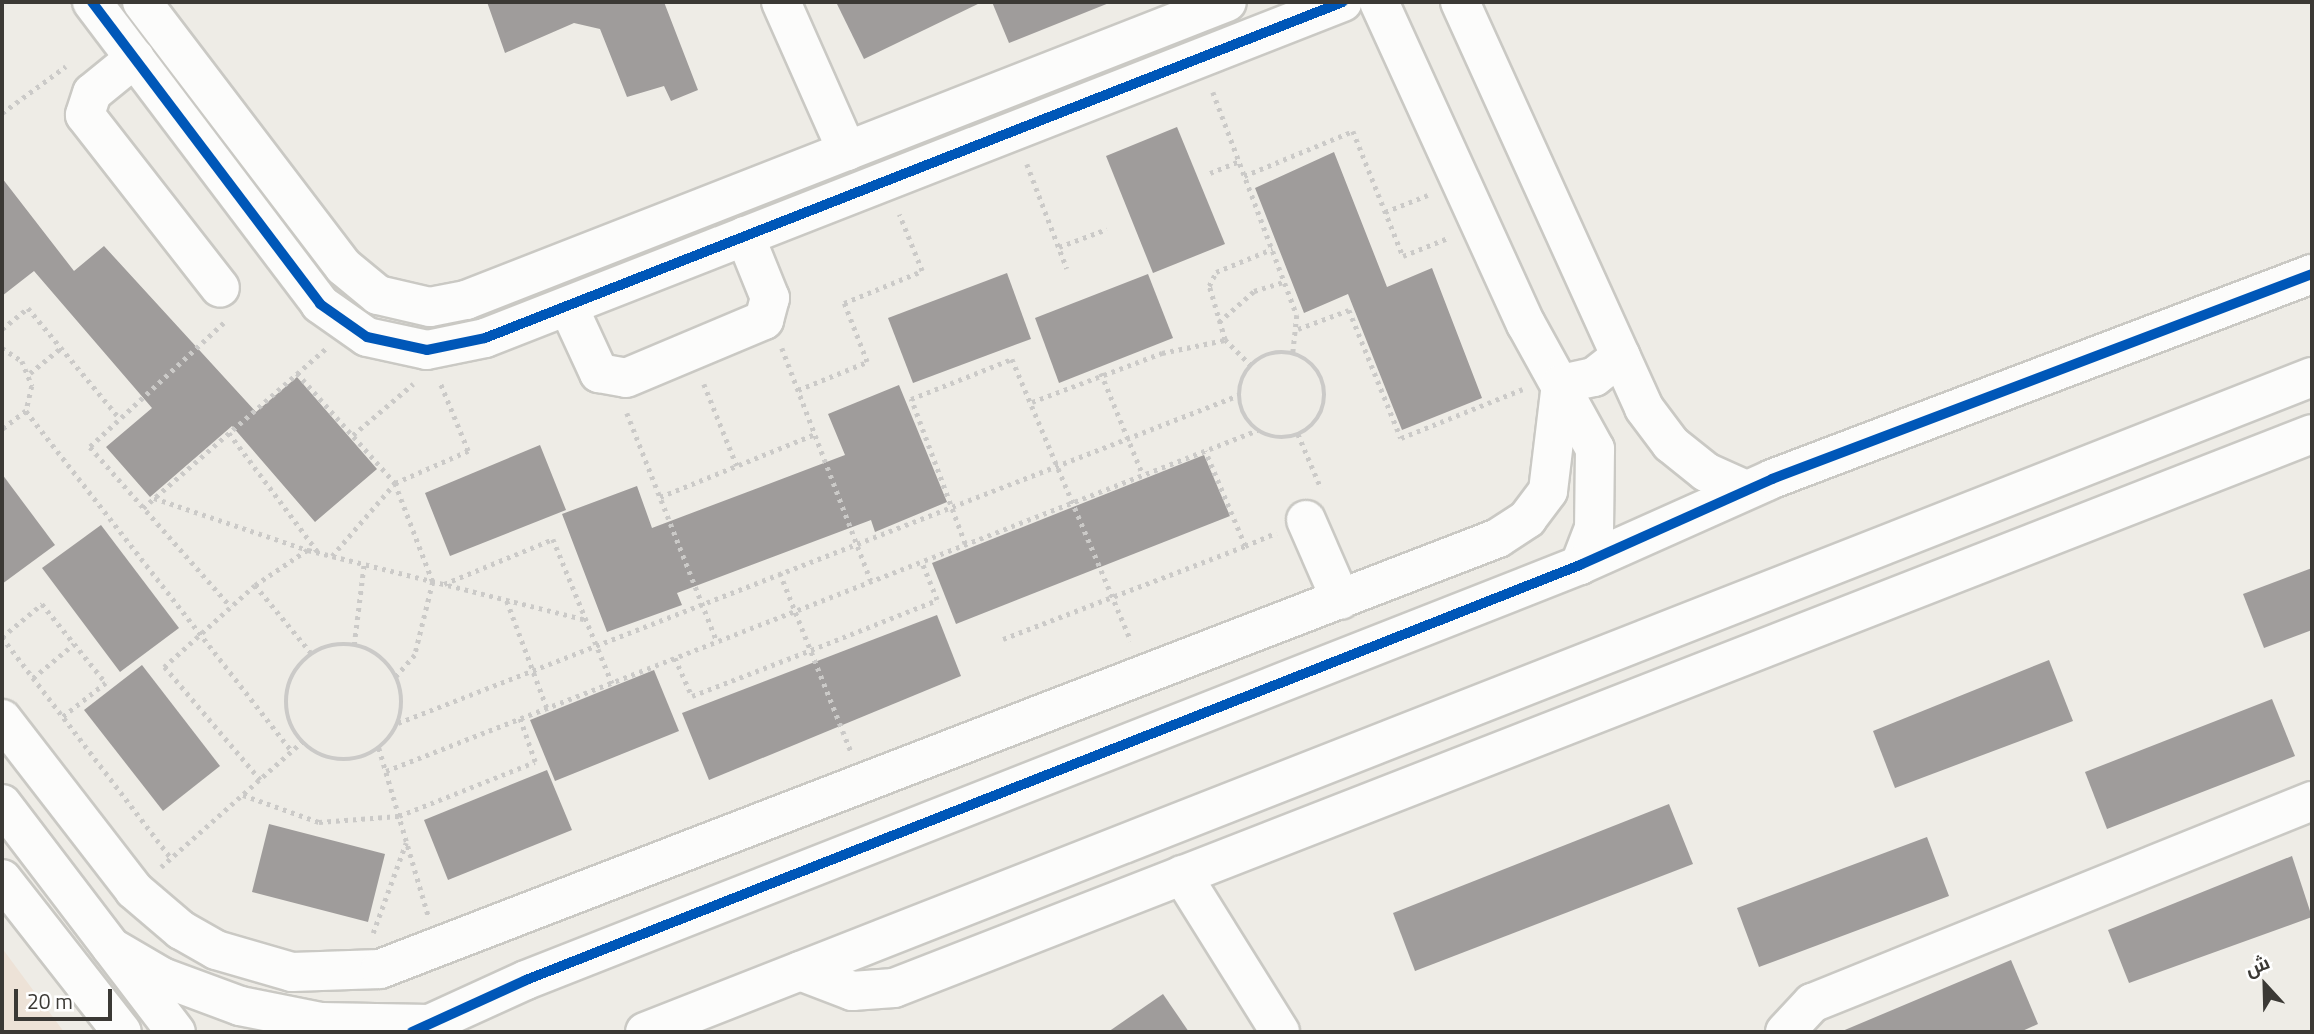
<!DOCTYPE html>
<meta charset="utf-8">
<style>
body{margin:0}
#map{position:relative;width:2314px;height:1034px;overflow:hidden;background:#eeece6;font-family:"Titillium Web",Cairo,sans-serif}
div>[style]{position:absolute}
.commercial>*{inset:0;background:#ede2d7}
.building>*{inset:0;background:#9f9c9b}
.path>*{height:4.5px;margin-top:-2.25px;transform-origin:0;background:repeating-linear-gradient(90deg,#cbcac8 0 3.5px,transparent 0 8.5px)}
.path>.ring{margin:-2.25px;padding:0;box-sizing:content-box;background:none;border:4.5px solid #cbcac8;border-radius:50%}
.roads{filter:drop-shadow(2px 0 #cac9c4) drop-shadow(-2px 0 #cac9c4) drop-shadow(0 2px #cac9c4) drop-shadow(0 -2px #cac9c4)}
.minor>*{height:38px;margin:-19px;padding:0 19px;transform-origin:19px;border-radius:19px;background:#fcfcfb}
.cycleway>*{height:10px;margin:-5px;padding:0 5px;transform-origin:5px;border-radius:5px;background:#0057b8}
span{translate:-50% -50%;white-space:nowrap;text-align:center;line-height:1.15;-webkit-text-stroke:7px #fff;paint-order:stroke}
.frame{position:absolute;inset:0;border:4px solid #3b3935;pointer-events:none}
.north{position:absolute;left:2230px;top:950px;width:70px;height:70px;-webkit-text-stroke:5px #fff;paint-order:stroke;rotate:338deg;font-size:19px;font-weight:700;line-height:28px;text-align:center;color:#3b3935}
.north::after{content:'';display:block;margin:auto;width:24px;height:32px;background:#3b3935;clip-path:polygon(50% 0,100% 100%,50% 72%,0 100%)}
.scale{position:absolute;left:14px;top:989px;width:98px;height:32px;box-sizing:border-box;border:4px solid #3b3935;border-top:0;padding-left:9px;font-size:21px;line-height:24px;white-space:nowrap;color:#3b3935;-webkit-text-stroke:5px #fff;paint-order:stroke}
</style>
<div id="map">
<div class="commercial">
<i style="clip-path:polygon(2px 948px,64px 1032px,2px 1032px)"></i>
</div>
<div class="building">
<i style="clip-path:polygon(487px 2px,664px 2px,698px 90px,671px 101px,664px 86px,627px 97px,600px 29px,574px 23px,505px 53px)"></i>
<i style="clip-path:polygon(836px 2px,982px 2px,864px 59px)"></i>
<i style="clip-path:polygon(992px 2px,1108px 2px,1109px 3px,1009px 43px)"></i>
<i style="clip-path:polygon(1177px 127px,1225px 244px,1153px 273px,1106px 156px)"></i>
<i style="clip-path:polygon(1334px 152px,1387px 287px,1432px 268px,1482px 398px,1402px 430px,1348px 294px,1304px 313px,1255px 188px)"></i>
<i style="clip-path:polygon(2px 178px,74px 271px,104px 246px,256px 412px,297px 377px,377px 469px,315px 522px,232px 426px,150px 497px,106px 447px,152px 408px,34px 271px,2px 296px)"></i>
<i style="clip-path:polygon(1007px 273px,1031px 339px,913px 383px,888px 318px)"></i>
<i style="clip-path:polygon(1148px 274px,1173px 338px,1059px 383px,1035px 318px)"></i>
<i style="clip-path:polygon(899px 385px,947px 502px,875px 532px,871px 520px,677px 593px,682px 605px,607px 632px,562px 514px,637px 486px,652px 528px,845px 455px,828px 414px)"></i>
<i style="clip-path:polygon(540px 445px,566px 510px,450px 556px,425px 493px)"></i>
<i style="clip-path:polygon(1204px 455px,1230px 516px,956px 624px,932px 563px)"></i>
<i style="clip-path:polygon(2px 474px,55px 545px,2px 584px)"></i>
<i style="clip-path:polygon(101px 525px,179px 628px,120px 672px,42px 568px)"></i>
<i style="clip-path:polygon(2312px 568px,2312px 630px,2264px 648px,2243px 594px)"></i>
<i style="clip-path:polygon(937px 615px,961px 676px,709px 780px,682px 713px)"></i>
<i style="clip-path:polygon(2049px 660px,2073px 721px,1895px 788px,1873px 731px)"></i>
<i style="clip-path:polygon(142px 665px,220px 766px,163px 811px,84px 710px)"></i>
<i style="clip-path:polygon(654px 670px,679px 731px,555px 781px,530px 720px)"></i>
<i style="clip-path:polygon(2272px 699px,2295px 756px,2107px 829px,2085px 772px)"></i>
<i style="clip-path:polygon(547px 770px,572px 830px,448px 880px,424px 820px)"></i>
<i style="clip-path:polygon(1669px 804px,1693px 864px,1415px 971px,1393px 913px)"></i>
<i style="clip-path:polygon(269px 824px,385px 854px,368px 922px,252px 892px)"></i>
<i style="clip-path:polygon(1927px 837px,1949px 896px,1759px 967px,1737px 908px)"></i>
<i style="clip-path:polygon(2292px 856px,2312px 917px,2129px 983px,2108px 930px)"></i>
<i style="clip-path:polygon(2011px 960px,2038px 1024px,2020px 1032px,1840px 1032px)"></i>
<i style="clip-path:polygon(1163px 994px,1189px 1032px,1108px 1032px)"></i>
</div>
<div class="path">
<i style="left:1213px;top:92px;width:238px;rotate:69.4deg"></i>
<i style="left:1297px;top:315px;width:38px;rotate:96deg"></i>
<i style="left:2px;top:113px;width:79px;rotate:-36.3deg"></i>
<i style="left:1027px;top:164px;width:112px;rotate:69.1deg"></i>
<i style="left:1210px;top:173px;width:31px;rotate:-22deg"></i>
<i style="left:1244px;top:176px;width:118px;rotate:-22.4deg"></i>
<i style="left:1353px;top:131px;width:135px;rotate:68.2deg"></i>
<i style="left:1403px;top:256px;width:48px;rotate:-21.8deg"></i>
<i style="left:1385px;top:212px;width:46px;rotate:-21.6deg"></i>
<i style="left:1059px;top:247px;width:51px;rotate:-20.6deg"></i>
<i style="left:1219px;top:322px;width:47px;rotate:-41.5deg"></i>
<i style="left:1254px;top:291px;width:31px;rotate:-17deg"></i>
<i style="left:224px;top:323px;width:183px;rotate:137.2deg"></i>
<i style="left:90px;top:447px;width:213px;rotate:48.6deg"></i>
<i style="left:2px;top:329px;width:33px;rotate:-39deg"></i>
<i style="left:28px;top:308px;width:144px;rotate:50.3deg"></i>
<i style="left:1298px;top:329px;width:54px;rotate:-20.4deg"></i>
<i style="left:1349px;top:310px;width:138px;rotate:67.9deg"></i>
<i style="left:1401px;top:438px;width:131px;rotate:-21.9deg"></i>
<i style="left:2px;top:348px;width:24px;rotate:33deg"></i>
<i style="left:22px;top:361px;width:27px;rotate:68deg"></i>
<i style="left:32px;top:386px;width:26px;rotate:103deg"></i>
<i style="left:26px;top:411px;width:31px;rotate:142deg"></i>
<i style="left:782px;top:348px;width:249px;rotate:69.1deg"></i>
<i class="ring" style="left:1239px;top:352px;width:81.5px;height:81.5px"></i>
<i style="left:1251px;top:366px;width:37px;rotate:-135deg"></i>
<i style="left:1225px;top:340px;width:56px;rotate:-106.5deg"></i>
<i style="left:1209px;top:286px;width:16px;rotate:-63deg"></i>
<i style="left:1216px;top:272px;width:61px;rotate:-22.3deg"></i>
<i style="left:30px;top:373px;width:40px;rotate:-39deg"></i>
<i style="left:297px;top:373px;width:147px;rotate:48.3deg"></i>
<i style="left:395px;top:483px;width:106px;rotate:69deg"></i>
<i style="left:433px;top:582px;width:75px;rotate:103.9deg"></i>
<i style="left:415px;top:655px;width:29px;rotate:131deg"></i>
<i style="left:1101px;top:373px;width:110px;rotate:67.6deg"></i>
<i style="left:704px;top:384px;width:88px;rotate:68.1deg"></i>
<i style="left:798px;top:390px;width:74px;rotate:-22.1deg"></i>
<i style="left:867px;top:362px;width:63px;rotate:-111.3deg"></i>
<i style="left:844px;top:303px;width:84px;rotate:-22.3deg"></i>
<i style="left:922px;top:271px;width:61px;rotate:-112deg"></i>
<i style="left:1032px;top:402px;width:139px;rotate:-20.7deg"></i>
<i style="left:1162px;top:353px;width:64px;rotate:-11.7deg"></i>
<i style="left:26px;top:411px;width:432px;rotate:52deg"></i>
<i style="left:627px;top:413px;width:245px;rotate:68.5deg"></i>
<i style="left:229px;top:433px;width:149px;rotate:53.2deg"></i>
<i style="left:1298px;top:434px;width:59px;rotate:66.9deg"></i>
<i style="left:353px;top:435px;width:79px;rotate:-40.4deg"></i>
<i style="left:660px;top:497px;width:167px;rotate:-22.1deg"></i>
<i style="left:154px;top:498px;width:163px;rotate:18.7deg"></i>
<i style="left:308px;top:550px;width:287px;rotate:14.1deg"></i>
<i style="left:143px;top:508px;width:242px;rotate:-41.1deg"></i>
<i style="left:965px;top:544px;width:155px;rotate:-110.4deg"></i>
<i style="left:911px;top:399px;width:109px;rotate:-21.6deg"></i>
<i style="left:1012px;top:359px;width:306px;rotate:67.1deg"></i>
<i style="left:1245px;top:546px;width:34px;rotate:-23deg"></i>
<i style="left:332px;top:556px;width:96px;rotate:-49.2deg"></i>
<i style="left:395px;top:483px;width:80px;rotate:-23.7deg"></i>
<i style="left:468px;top:451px;width:74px;rotate:-112.4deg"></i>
<i style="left:780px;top:573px;width:192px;rotate:68.3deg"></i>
<i style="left:444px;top:584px;width:118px;rotate:-22.4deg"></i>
<i style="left:553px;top:539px;width:156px;rotate:67.7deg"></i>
<i style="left:255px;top:585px;width:89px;rotate:50.4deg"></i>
<i style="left:507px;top:601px;width:114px;rotate:69.5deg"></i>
<i style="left:2px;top:637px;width:278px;rotate:52.6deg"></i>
<i style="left:2px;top:637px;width:52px;rotate:-39.5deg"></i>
<i style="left:42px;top:604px;width:102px;rotate:51deg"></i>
<i style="left:106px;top:683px;width:55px;rotate:141.7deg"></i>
<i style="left:1003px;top:639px;width:259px;rotate:-21deg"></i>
<i style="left:1245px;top:546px;width:103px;rotate:-112.8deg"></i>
<i class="ring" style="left:286px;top:644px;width:111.5px;height:111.5px"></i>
<i style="left:354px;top:645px;width:82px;rotate:-83deg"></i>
<i style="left:675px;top:658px;width:42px;rotate:65.9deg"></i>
<i style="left:692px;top:696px;width:128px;rotate:-21.1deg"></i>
<i style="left:811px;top:650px;width:136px;rotate:-21.6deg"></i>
<i style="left:937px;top:600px;width:42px;rotate:-112.3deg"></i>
<i style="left:33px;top:678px;width:53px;rotate:-39.7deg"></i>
<i style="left:398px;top:723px;width:903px;rotate:-21.31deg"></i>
<i style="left:379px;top:748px;width:174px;rotate:73.6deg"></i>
<i style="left:386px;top:771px;width:936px;rotate:-21.36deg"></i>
<i style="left:260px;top:780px;width:148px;rotate:-130.3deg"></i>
<i style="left:164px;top:667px;width:122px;rotate:-42deg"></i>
<i style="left:255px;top:585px;width:63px;rotate:-33.9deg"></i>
<i style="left:243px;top:795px;width:81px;rotate:19.6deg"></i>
<i style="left:319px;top:822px;width:80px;rotate:-4.3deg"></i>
<i style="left:399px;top:816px;width:146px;rotate:-21.7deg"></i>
<i style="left:535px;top:762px;width:46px;rotate:-109.2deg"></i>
<i style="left:161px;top:867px;width:188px;rotate:-41.6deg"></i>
<i style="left:373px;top:933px;width:96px;rotate:-69.9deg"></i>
</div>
<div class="roads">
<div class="minor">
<i style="left:92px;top:2px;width:378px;rotate:52.9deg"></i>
<i style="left:320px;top:304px;width:57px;rotate:35.1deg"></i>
<i style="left:367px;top:337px;width:61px;rotate:12.2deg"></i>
<i style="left:427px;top:350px;width:59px;rotate:-11.7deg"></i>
<i style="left:485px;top:338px;width:921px;rotate:-21.39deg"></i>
<i style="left:142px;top:2px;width:333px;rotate:52.7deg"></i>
<i style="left:344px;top:267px;width:44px;rotate:39.5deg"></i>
<i style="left:378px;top:295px;width:53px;rotate:13deg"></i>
<i style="left:430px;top:307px;width:37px;rotate:-11deg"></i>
<i style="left:466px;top:300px;width:817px;rotate:-21.38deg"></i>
<i style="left:781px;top:2px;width:163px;rotate:66.1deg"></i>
<i style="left:1379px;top:2px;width:354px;rotate:65.5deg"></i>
<i style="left:1526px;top:324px;width:143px;rotate:61.1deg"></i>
<i style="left:1595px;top:449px;width:79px;rotate:90.7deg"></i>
<i style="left:1594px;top:528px;width:40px;rotate:111deg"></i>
<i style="left:1460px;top:2px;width:446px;rotate:65.6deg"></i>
<i style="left:1644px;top:408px;width:45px;rotate:53.1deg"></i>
<i style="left:1671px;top:444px;width:45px;rotate:38.7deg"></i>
<i style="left:1706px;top:472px;width:44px;rotate:24.2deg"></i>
<i style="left:135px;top:58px;width:55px;rotate:140.9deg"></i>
<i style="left:92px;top:93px;width:23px;rotate:108deg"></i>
<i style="left:85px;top:115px;width:219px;rotate:52deg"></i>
<i style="left:568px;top:306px;width:74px;rotate:65.2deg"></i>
<i style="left:599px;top:373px;width:27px;rotate:10deg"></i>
<i style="left:626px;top:378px;width:150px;rotate:-22.8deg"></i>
<i style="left:764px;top:320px;width:23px;rotate:-75deg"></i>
<i style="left:770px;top:298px;width:67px;rotate:-112deg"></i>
<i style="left:1306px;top:520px;width:87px;rotate:66.4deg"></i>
<i style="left:2px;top:719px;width:216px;rotate:52.3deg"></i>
<i style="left:134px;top:890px;width:62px;rotate:40.4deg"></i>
<i style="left:181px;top:930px;width:40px;rotate:29.7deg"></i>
<i style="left:216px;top:950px;width:79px;rotate:16.1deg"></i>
<i style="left:292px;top:972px;width:88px;rotate:-2deg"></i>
<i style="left:380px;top:969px;width:1198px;rotate:-21.08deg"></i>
<i style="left:1498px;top:538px;width:35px;rotate:-33deg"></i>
<i style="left:1527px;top:519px;width:35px;rotate:-53deg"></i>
<i style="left:1548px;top:491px;width:108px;rotate:-83.1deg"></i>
<i style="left:1561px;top:384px;width:34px;rotate:-12deg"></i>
<i style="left:1594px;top:377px;width:34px;rotate:-38deg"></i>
<i style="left:2px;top:804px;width:287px;rotate:52.7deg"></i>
<i style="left:1182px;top:875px;width:185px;rotate:58deg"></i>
<i style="left:2px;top:879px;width:194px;rotate:51.9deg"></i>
<i style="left:111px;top:947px;width:59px;rotate:30.5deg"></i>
<i style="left:162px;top:977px;width:83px;rotate:20.4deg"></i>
<i style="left:240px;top:1006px;width:83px;rotate:11.2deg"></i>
<i style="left:321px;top:1022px;width:109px;rotate:1.1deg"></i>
<i style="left:800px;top:971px;width:56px;rotate:21deg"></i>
<i style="left:852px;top:991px;width:42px;rotate:-4.1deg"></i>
<i style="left:894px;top:988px;width:1522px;rotate:-21.34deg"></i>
<i style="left:412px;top:1032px;width:125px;rotate:-24.5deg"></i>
<i style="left:526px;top:980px;width:1133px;rotate:-21.49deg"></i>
<i style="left:1580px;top:565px;width:210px;rotate:-24.1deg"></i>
<i style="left:1772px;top:479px;width:578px;rotate:-20.79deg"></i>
<i style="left:645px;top:1032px;width:1791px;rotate:-21.45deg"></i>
<i style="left:1785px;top:1032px;width:40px;rotate:-47deg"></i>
<i style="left:1812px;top:1003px;width:539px;rotate:-22deg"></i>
</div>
</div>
<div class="cycleway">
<i style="left:92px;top:2px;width:378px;rotate:52.9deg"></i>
<i style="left:320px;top:304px;width:57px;rotate:35.1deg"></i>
<i style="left:367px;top:337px;width:61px;rotate:12.2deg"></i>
<i style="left:427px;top:350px;width:59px;rotate:-11.7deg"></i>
<i style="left:485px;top:338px;width:921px;rotate:-21.39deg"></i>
<i style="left:412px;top:1032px;width:125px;rotate:-24.5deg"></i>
<i style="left:526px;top:980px;width:1133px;rotate:-21.49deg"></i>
<i style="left:1580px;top:565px;width:210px;rotate:-24.1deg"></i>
<i style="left:1772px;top:479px;width:578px;rotate:-20.79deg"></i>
</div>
<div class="frame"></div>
<div class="north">ش</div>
<div class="scale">20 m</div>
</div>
